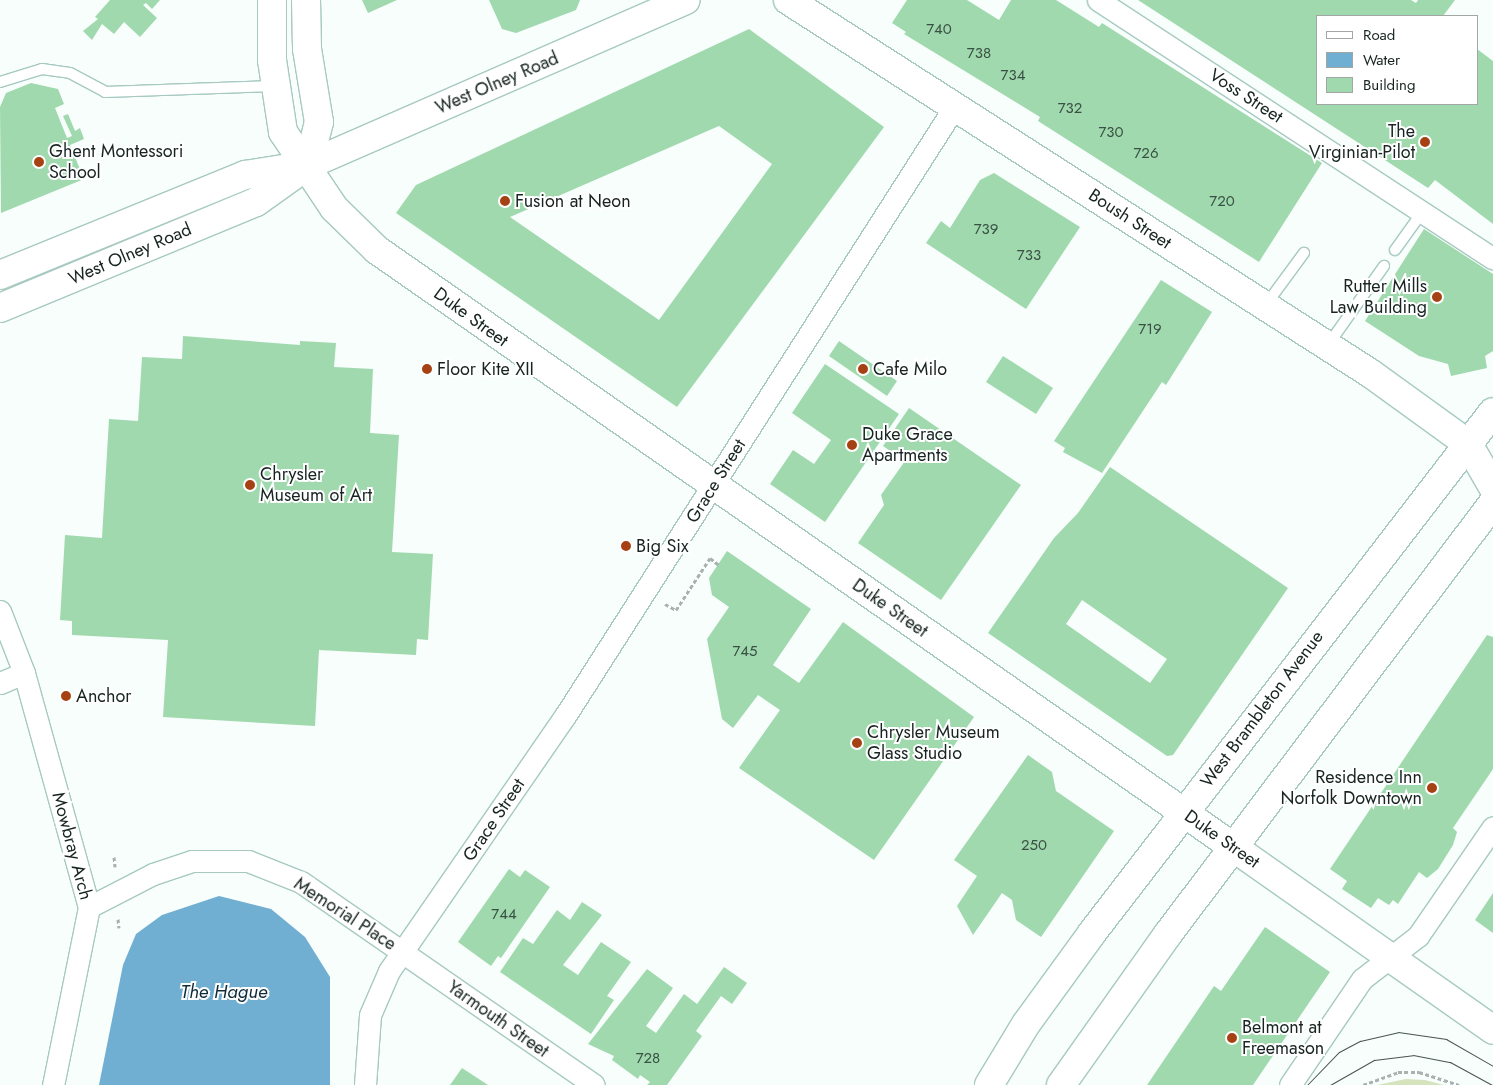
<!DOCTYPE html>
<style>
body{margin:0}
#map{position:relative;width:1493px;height:1085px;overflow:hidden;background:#f7fefc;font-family:Jost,sans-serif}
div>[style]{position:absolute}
.green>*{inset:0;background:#d5e4bc}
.water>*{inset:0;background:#70aed2}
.building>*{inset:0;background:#a0d9ae}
.path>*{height:3px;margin-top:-1.5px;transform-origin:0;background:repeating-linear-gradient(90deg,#a9b2b0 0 4px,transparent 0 6.5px)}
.roads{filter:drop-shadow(1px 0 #a7c9c1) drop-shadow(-1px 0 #a7c9c1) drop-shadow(0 1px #a7c9c1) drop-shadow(0 -1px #a7c9c1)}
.lane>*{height:10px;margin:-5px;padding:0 5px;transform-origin:5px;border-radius:5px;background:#fff}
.street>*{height:21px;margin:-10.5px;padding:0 10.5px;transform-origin:10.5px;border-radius:10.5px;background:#fff}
.secondary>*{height:28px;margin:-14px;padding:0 14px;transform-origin:14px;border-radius:14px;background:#fff}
.primary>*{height:28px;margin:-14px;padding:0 14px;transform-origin:14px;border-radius:14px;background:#fff}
.tram>*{height:1px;margin:-0.5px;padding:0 0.5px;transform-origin:0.5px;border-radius:0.5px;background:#495452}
.dots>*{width:14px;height:14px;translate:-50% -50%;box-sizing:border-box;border:2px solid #fff;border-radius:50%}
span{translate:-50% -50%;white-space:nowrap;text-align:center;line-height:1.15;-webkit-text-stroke:4px #fff;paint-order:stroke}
.number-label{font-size:15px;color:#395144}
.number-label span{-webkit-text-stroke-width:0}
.street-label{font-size:18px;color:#172421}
.poi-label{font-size:18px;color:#172421}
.right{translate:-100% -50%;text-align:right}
.left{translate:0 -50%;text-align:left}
.water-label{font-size:19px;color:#0f2c3c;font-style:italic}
.legend{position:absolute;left:1316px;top:15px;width:162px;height:90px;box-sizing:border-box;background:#fff;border:1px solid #a2a7a6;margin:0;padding:6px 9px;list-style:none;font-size:15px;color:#172421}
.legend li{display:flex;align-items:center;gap:10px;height:25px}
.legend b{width:25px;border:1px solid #a2a7a6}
</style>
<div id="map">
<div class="green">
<i style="clip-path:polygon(1406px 1079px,1425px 1080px,1444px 1085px,1377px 1085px)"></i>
</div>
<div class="water">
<i style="clip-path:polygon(219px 896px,271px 909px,305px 937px,330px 977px,330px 1085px,99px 1085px,123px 965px,136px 934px,162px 915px)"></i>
</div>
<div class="building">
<i style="clip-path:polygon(110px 0,160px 0,152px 9px,146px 3px,143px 5px,157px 18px,140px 37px,124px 22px,114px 34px,102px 24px,92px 40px,83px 31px,98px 19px,95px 17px)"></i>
<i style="clip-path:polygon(362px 0,397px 0,368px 13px)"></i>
<i style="clip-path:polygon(489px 0,580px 0,576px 10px,516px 33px,502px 29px)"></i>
<i style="clip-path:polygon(907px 0,967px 0,999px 20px,1011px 0,1056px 0,1099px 27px,1102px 23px,1322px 163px,1259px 262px,1038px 121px,1040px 117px,904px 34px,906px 32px,892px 23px)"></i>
<i style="clip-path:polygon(1138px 0,1411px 0,1416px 3px,1418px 0,1455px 0,1443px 16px,1317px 16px,1317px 104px,1477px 104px,1477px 49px,1493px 61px,1493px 224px,1435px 180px,1428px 188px)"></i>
<i style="clip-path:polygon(evenodd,749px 29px,884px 127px,677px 407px,396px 213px,416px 185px,749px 29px,719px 126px,772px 164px,659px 320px,510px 217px,719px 126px)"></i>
<i style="clip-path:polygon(31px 83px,58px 89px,64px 104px,55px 108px,67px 138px,72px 136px,63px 116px,68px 114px,75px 131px,80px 128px,84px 139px,70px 145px,84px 179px,1px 213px,0 107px,6px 93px)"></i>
<i style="clip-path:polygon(994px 173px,1080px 227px,1026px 309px,926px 243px,941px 221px,950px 228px,980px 180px)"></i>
<i style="clip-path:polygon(1424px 229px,1493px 274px,1493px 351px,1485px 356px,1487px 368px,1451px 376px,1448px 364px,1419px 356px,1365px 321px)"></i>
<i style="clip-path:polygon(1161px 280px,1212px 312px,1166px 385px,1162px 382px,1102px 473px,1063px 452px,1065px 448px,1054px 441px)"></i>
<i style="clip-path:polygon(183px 336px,300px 345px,300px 341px,336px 343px,334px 367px,373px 369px,370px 433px,399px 435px,392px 552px,433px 554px,428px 640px,417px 639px,416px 655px,319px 650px,315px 726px,163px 717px,168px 640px,72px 635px,72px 621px,60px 620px,65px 535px,102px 538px,109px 419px,138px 421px,142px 357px,182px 359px)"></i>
<i style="clip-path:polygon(839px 341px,897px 381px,887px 396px,829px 356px)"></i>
<i style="clip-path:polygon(1003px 356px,1053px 388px,1036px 414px,986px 382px)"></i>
<i style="clip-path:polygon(825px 364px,899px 414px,825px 522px,770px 484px,793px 450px,814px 464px,831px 440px,792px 413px)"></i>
<i style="clip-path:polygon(909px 408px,1021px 485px,941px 600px,858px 543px,884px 505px,881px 495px,905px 461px,883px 446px)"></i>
<i style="clip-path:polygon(evenodd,1110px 467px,1288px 588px,1173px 755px,1167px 756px,988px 633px,1054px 538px,1078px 513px,1110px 467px,1082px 600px,1167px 659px,1150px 683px,1066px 624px,1082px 600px)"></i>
<i style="clip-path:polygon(727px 551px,811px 609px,773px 665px,799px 683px,843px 622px,974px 717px,874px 860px,739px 768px,780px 710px,758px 695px,733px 728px,722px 719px,707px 639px,729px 607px,712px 595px,709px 578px)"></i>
<i style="clip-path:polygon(1487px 635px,1493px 637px,1493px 769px,1453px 828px,1457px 832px,1453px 845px,1438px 869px,1427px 878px,1419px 872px,1398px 904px,1393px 900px,1389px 905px,1378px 898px,1371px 908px,1342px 889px,1347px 881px,1330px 869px)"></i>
<i style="clip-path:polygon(1028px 755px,1052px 772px,1056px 791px,1114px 831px,1041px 937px,1016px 920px,1012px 900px,1002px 893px,973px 935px,957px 906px,977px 876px,954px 860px)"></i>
<i style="clip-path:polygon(509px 869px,520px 877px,525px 870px,550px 887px,501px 958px,498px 956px,491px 966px,458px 942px)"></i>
<i style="clip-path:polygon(1493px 893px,1493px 933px,1475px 920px)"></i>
<i style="clip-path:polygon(582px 902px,602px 915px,563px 965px,578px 975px,601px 942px,631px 962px,607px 996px,614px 1000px,591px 1034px,500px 972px,523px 938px,533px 944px,557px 910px,570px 920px)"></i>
<i style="clip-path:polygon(1265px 927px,1330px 972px,1253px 1085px,1147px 1085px,1214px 986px,1221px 991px)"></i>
<i style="clip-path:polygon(724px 967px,747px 983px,732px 1004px,721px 996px,696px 1031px,702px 1036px,667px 1085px,647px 1085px,650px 1082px,640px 1075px,638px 1079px,612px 1060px,614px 1056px,588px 1044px,647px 969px,673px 988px,646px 1026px,656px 1033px,684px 994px,697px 1004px)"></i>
<i style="clip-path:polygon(462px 1068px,488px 1085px,450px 1085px)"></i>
</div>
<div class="path">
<i style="left:665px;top:604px;width:13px;rotate:29deg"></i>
<i style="left:676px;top:610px;width:62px;rotate:-56.8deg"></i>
<i style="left:710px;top:558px;width:11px;rotate:38deg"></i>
<i style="left:114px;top:857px;width:10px;rotate:84deg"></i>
<i style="left:118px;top:919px;width:9px;rotate:84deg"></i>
<i style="left:1363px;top:1085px;width:37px;rotate:-20deg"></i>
<i style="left:1398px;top:1072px;width:21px"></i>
<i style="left:1419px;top:1072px;width:42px;rotate:18deg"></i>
</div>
<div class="roads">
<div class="lane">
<i style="left:0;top:82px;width:44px;rotate:-17.2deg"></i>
<i style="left:42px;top:69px;width:28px;rotate:8deg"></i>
<i style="left:70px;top:73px;width:40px;rotate:28deg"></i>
<i style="left:105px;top:92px;width:169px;rotate:-2deg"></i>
<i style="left:1395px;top:250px;width:48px;rotate:-54.3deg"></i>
<i style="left:1265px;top:306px;width:66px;rotate:-53.7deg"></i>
<i style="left:1328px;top:345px;width:97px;rotate:-54.7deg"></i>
</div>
<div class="street">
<i style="left:1098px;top:0;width:472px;rotate:33.2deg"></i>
<i style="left:0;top:611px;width:66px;rotate:68.8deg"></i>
<i style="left:24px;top:673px;width:243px;rotate:74.5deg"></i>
<i style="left:89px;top:907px;width:182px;rotate:101.4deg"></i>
<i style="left:0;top:683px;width:26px;rotate:-23deg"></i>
<i style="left:89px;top:907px;width:72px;rotate:-27.3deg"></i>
<i style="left:153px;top:874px;width:41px;rotate:-18.4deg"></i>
<i style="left:192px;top:861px;width:56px"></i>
<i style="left:248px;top:861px;width:57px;rotate:21.6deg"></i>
<i style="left:301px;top:882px;width:356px;rotate:34.7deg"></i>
<i style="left:365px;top:1085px;width:70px;rotate:-85.9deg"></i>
<i style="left:370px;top:1015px;width:48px;rotate:-66.6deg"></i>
<i style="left:389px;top:971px;width:310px;rotate:-55.4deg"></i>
<i style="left:565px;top:716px;width:724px;rotate:-57.41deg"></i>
<i style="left:1290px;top:1085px;width:128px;rotate:-55.8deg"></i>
<i style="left:1362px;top:979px;width:71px;rotate:-37.5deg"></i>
<i style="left:1418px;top:936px;width:132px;rotate:-55.5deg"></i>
</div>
<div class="secondary">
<i style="left:788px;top:0;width:691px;rotate:32.66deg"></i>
<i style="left:1370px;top:373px;width:121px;rotate:35.9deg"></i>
<i style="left:0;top:275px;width:265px;rotate:-22.2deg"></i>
<i style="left:245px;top:175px;width:57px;rotate:-9.1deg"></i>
<i style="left:0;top:308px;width:277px;rotate:-22.5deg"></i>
<i style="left:256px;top:202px;width:64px;rotate:-35.4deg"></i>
<i style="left:308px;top:165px;width:412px;rotate:-23.6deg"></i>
<i style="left:1233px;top:847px;width:318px;rotate:35.1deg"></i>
</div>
<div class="primary">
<i style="left:272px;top:0;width:60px;rotate:90deg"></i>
<i style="left:272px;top:60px;width:73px;rotate:81.3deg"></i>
<i style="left:283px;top:132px;width:92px;rotate:56.1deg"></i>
<i style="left:334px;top:208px;width:60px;rotate:44.3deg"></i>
<i style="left:377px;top:250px;width:1044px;rotate:34.89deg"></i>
<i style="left:306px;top:0;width:49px;rotate:88.8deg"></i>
<i style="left:307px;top:49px;width:74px;rotate:80.7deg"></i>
<i style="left:319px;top:122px;width:44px;rotate:104.3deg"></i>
<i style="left:1468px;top:444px;width:50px;rotate:59.8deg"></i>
<i style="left:989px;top:1085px;width:71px;rotate:-58.8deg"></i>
<i style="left:1026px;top:1024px;width:112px;rotate:-54deg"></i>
<i style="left:1092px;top:933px;width:657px;rotate:-52.42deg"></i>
<i style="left:1061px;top:1085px;width:185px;rotate:-54.7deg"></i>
<i style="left:1168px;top:934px;width:540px;rotate:-52.98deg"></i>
</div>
</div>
<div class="tram">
<i style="left:1307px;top:1085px;width:46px;rotate:-45.9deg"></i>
<i style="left:1339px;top:1052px;width:24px;rotate:-28deg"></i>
<i style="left:1360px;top:1041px;width:39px;rotate:-13deg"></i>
<i style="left:1398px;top:1032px;width:49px;rotate:8.3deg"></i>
<i style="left:1446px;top:1039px;width:54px;rotate:29.9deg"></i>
<i style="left:1330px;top:1085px;width:51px;rotate:-29.6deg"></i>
<i style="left:1374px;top:1060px;width:39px;rotate:-7deg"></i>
<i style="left:1413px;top:1055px;width:38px;rotate:11deg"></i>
<i style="left:1450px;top:1062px;width:48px;rotate:28.7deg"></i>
</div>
<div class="dots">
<i style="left:1425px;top:142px;background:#a64113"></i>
<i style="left:39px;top:162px;background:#a64113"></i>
<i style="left:505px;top:201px;background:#a64113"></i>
<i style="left:1437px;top:297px;background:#a64113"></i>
<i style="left:427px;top:369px;background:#a64113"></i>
<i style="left:863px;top:369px;background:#a64113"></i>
<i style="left:852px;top:445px;background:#a64113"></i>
<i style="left:250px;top:485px;background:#a64113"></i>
<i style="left:626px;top:546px;background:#a64113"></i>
<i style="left:66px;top:696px;background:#a64113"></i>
<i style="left:857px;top:743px;background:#a64113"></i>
<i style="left:1432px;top:788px;background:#a64113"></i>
<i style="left:1232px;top:1038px;background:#a64113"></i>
</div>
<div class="number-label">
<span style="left:939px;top:30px">740</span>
<span style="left:979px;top:54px">738</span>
<span style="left:1013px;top:76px">734</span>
<span style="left:1070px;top:109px">732</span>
<span style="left:1111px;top:133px">730</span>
<span style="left:1146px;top:154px">726</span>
<span style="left:1222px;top:202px">720</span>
<span style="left:986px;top:230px">739</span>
<span style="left:1029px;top:256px">733</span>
<span style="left:1150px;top:330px">719</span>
<span style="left:745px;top:652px">745</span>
<span style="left:1034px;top:846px">250</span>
<span style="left:504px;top:915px">744</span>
<span style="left:648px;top:1059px">728</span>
</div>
<div class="street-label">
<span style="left:497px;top:83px;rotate:-23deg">West Olney Road</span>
<span style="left:1246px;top:96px;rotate:33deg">Voss Street</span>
<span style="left:1130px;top:219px;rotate:33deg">Boush Street</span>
<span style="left:130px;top:254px;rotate:-23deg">West Olney Road</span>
<span style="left:471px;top:317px;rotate:36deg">Duke Street</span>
<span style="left:716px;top:481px;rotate:-58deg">Grace Street</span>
<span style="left:890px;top:608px;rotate:35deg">Duke Street</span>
<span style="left:1262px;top:709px;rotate:-53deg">West Brambleton Avenue</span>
<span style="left:494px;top:820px;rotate:-56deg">Grace Street</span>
<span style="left:1222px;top:839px;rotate:35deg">Duke Street</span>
<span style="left:72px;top:846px;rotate:75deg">Mowbray Arch</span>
<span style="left:345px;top:914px;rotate:33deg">Memorial Place</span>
<span style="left:498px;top:1019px;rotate:35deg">Yarmouth Street</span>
</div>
<div class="poi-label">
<span class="right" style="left:1415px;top:142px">The<br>Virginian-Pilot</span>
<span class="left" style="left:49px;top:162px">Ghent Montessori<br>School</span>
<span class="left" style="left:515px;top:201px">Fusion at Neon</span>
<span class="right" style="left:1427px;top:297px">Rutter Mills<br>Law Building</span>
<span class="left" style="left:437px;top:369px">Floor Kite XII</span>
<span class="left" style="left:873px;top:369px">Cafe Milo</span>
<span class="left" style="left:862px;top:445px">Duke Grace<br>Apartments</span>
<span class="left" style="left:260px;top:485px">Chrysler<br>Museum of Art</span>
<span class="left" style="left:636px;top:546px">Big Six</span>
<span class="left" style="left:76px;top:696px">Anchor</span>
<span class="left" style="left:867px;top:743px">Chrysler Museum<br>Glass Studio</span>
<span class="right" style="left:1422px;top:788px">Residence Inn<br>Norfolk Downtown</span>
<span class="left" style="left:1242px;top:1038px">Belmont at<br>Freemason</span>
</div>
<div class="water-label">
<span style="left:224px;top:992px">The Hague</span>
</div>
<ul class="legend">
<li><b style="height:6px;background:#fff"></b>Road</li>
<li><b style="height:14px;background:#70aed2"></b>Water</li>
<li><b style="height:14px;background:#a0d9ae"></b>Building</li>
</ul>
</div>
